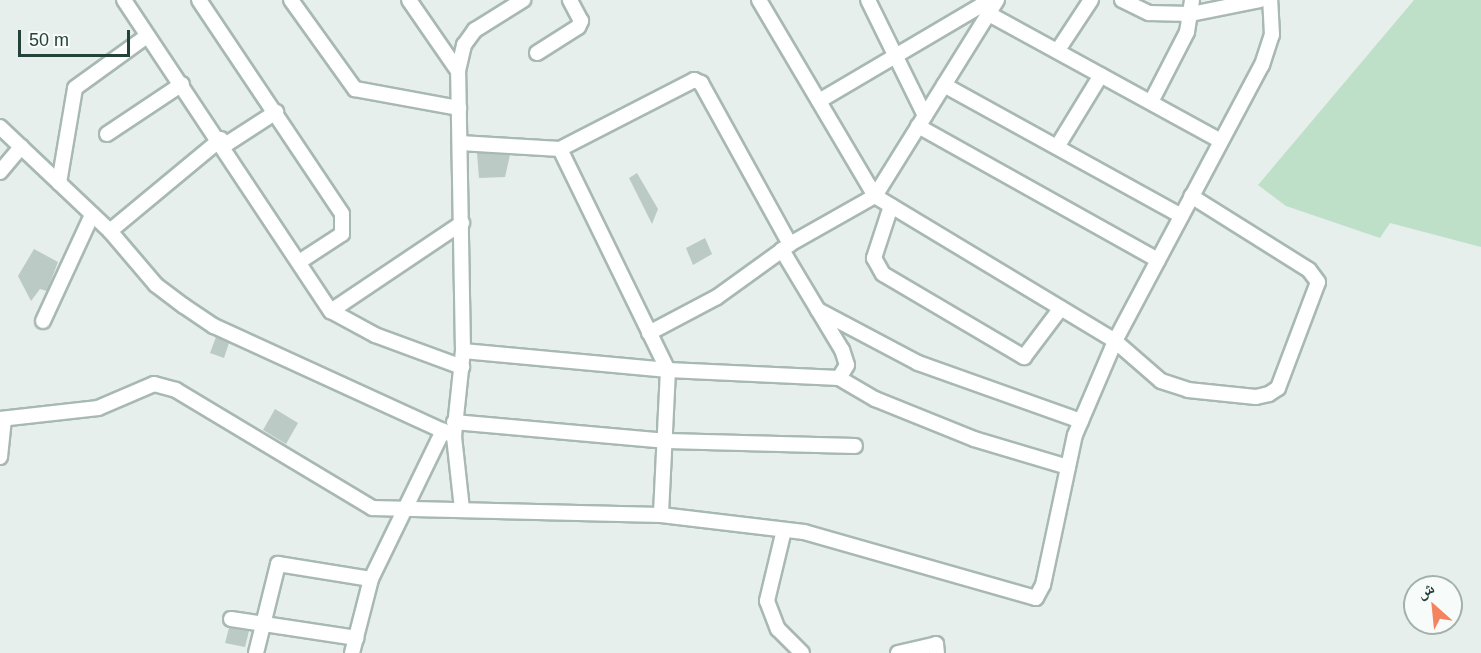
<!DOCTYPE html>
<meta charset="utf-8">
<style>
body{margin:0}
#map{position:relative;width:1481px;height:653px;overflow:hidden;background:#e6efeb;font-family:Helvetica,"Noto Naskh Arabic",sans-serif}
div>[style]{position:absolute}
.green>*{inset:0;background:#bfe0c8}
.building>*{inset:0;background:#bbcac4}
.roads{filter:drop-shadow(2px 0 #a8b8b2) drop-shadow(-2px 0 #a8b8b2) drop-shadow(0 2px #a8b8b2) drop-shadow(0 -2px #a8b8b2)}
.minor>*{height:14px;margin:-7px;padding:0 7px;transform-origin:7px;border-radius:7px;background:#fff}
span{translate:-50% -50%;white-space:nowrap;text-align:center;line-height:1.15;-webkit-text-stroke:4.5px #f7fbf9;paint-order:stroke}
.north{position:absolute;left:1403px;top:575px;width:60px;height:60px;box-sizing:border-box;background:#f7fbf9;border:2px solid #a3b1ad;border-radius:50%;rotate:333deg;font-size:16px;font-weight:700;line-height:24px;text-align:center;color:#24423a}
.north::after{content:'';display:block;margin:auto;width:21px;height:27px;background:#f4845f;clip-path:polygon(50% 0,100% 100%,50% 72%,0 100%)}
.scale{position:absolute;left:18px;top:30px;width:112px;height:27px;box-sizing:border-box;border:3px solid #24423a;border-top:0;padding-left:8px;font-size:18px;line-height:21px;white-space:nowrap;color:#24423a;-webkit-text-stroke:4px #f7fbf9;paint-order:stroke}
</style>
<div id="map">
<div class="green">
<i style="clip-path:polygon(1414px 0,1481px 0,1481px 247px,1390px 223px,1380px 238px,1286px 206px,1258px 185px)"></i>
</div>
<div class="building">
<i style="clip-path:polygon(477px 153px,510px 155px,505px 177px,479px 178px)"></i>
<i style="clip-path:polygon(637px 173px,658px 209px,652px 224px,629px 178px)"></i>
<i style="clip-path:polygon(705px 238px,712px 254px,693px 265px,686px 248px)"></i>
<i style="clip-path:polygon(34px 249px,58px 262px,47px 291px,40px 289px,31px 301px,18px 276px)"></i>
<i style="clip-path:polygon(216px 337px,229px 343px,224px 358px,210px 353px)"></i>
<i style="clip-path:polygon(275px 409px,298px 423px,286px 444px,263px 430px)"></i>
<i style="clip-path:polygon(229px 628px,249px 631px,245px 647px,225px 643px)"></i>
</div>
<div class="roads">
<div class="minor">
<i style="left:124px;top:0;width:374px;rotate:56.4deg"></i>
<i style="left:331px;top:311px;width:50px;rotate:28.6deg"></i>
<i style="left:375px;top:335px;width:93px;rotate:20.2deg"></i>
<i style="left:199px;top:0;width:257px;rotate:56.2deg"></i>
<i style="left:342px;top:214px;width:20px;rotate:90deg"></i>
<i style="left:342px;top:234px;width:51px;rotate:146.9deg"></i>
<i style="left:291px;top:0;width:110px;rotate:54.3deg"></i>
<i style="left:355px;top:89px;width:106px;rotate:10.4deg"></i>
<i style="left:409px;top:0;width:86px;rotate:55.4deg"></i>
<i style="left:759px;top:0;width:228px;rotate:59.4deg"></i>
<i style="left:875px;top:196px;width:280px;rotate:31.1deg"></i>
<i style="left:1115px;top:341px;width:61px;rotate:41deg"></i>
<i style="left:1161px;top:381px;width:28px;rotate:18deg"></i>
<i style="left:1188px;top:390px;width:68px;rotate:5.9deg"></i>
<i style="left:1256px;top:397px;width:13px;rotate:-13deg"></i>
<i style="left:1269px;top:394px;width:11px;rotate:-34deg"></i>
<i style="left:1278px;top:388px;width:113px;rotate:-69.3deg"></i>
<i style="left:1318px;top:282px;width:15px;rotate:-127deg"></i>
<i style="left:1309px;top:270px;width:139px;rotate:-147.9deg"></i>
<i style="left:868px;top:0;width:129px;rotate:63.8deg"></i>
<i style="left:983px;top:0;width:15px;rotate:67deg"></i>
<i style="left:989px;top:14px;width:262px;rotate:28.7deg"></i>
<i style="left:1122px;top:0;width:30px;rotate:26deg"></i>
<i style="left:1149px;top:13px;width:42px;rotate:1.4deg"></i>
<i style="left:1191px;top:14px;width:70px;rotate:-11.5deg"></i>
<i style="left:1058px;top:50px;width:60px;rotate:-56.6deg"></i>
<i style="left:537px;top:53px;width:49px;rotate:-32.4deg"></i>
<i style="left:578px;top:27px;width:7px;rotate:-63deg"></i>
<i style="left:581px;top:21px;width:24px;rotate:-118deg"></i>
<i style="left:944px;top:85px;width:271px;rotate:28.9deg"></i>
<i style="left:819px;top:101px;width:191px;rotate:-30.5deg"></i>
<i style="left:1151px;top:102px;width:79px;rotate:-62.8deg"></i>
<i style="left:1187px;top:32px;width:32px;rotate:-81deg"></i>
<i style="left:918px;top:126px;width:275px;rotate:29.2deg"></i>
<i style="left:0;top:127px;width:151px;rotate:43.4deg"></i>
<i style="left:110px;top:231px;width:71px;rotate:49.6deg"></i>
<i style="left:156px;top:285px;width:35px;rotate:37deg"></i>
<i style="left:184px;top:306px;width:36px;rotate:34deg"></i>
<i style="left:214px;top:326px;width:264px;rotate:24.6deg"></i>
<i style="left:107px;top:134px;width:90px;rotate:-33.7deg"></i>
<i style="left:460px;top:143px;width:100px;rotate:3.4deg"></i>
<i style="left:560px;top:149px;width:151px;rotate:-27.2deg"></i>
<i style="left:694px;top:80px;width:8px;rotate:23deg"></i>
<i style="left:701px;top:83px;width:184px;rotate:61.1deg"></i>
<i style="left:790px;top:244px;width:98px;rotate:-29.5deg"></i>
<i style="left:875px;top:196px;width:231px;rotate:-58.1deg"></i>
<i style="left:225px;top:145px;width:61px;rotate:-32.9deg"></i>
<i style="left:1057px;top:147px;width:84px;rotate:-58.6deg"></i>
<i style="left:560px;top:149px;width:246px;rotate:64deg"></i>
<i style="left:668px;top:370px;width:145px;rotate:92.8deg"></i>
<i style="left:0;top:172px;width:33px;rotate:-50deg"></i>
<i style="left:59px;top:183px;width:96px;rotate:-80.4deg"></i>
<i style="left:75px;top:88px;width:89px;rotate:-35.8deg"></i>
<i style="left:891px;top:206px;width:55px;rotate:108.1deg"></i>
<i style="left:874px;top:258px;width:18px;rotate:61deg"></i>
<i style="left:883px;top:274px;width:164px;rotate:30.5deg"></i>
<i style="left:1024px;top:357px;width:61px;rotate:-52.9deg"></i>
<i style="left:110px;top:231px;width:144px;rotate:-39.7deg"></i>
<i style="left:818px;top:310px;width:113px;rotate:27.9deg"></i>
<i style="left:918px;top:363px;width:173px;rotate:19.6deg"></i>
<i style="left:331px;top:311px;width:158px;rotate:-33.9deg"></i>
<i style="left:43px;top:321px;width:117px;rotate:-65.2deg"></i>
<i style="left:649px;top:333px;width:77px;rotate:-27.9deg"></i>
<i style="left:717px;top:297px;width:89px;rotate:-35.8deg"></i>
<i style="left:463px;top:351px;width:206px;rotate:5.3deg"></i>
<i style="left:668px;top:370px;width:171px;rotate:2.7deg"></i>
<i style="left:839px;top:378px;width:15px;rotate:-58deg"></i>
<i style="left:847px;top:365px;width:16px;rotate:-108deg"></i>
<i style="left:842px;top:350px;width:117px;rotate:-121deg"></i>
<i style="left:839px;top:378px;width:42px;rotate:30.3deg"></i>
<i style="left:875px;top:399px;width:107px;rotate:22deg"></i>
<i style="left:974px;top:439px;width:98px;rotate:16.6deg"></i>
<i style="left:0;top:419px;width:99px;rotate:-6.4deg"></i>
<i style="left:98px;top:408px;width:61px;rotate:-23.2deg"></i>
<i style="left:154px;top:384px;width:23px;rotate:15deg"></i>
<i style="left:176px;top:390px;width:229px;rotate:31deg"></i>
<i style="left:372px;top:508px;width:289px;rotate:1.4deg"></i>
<i style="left:661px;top:515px;width:144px;rotate:6.8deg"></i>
<i style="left:804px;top:532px;width:241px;rotate:15.9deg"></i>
<i style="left:1036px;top:598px;width:15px;rotate:-62deg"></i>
<i style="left:1043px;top:585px;width:153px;rotate:-78deg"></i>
<i style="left:1075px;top:435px;width:102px;rotate:-66.9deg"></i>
<i style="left:1115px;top:341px;width:313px;rotate:-62deg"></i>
<i style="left:1262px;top:65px;width:32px;rotate:-72deg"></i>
<i style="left:1272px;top:35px;width:35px;rotate:-93deg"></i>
<i style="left:454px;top:422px;width:214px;rotate:5.1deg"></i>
<i style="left:667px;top:441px;width:188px;rotate:1.5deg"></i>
<i style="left:0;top:457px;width:38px;rotate:-84deg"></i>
<i style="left:462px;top:509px;width:73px;rotate:-96.3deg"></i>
<i style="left:454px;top:436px;width:85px;rotate:-84deg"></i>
<i style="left:463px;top:351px;width:280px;rotate:-91deg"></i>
<i style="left:458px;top:71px;width:27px;rotate:-77deg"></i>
<i style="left:464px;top:45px;width:19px;rotate:-54deg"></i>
<i style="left:475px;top:30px;width:57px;rotate:-32deg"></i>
<i style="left:784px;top:530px;width:73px;rotate:103.5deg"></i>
<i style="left:767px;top:601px;width:30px;rotate:69deg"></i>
<i style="left:778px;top:629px;width:34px;rotate:45deg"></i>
<i style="left:231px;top:619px;width:127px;rotate:8.6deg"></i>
<i style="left:256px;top:653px;width:92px;rotate:-76.1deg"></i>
<i style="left:278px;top:564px;width:94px;rotate:9.2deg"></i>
<i style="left:352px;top:653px;width:76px;rotate:-75.6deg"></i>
<i style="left:371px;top:579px;width:165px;rotate:-64.1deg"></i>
<i style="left:898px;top:653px;width:39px;rotate:-13deg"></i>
<i style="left:936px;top:644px;width:9px;rotate:84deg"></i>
</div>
</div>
<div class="north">ش</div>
<div class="scale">50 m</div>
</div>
